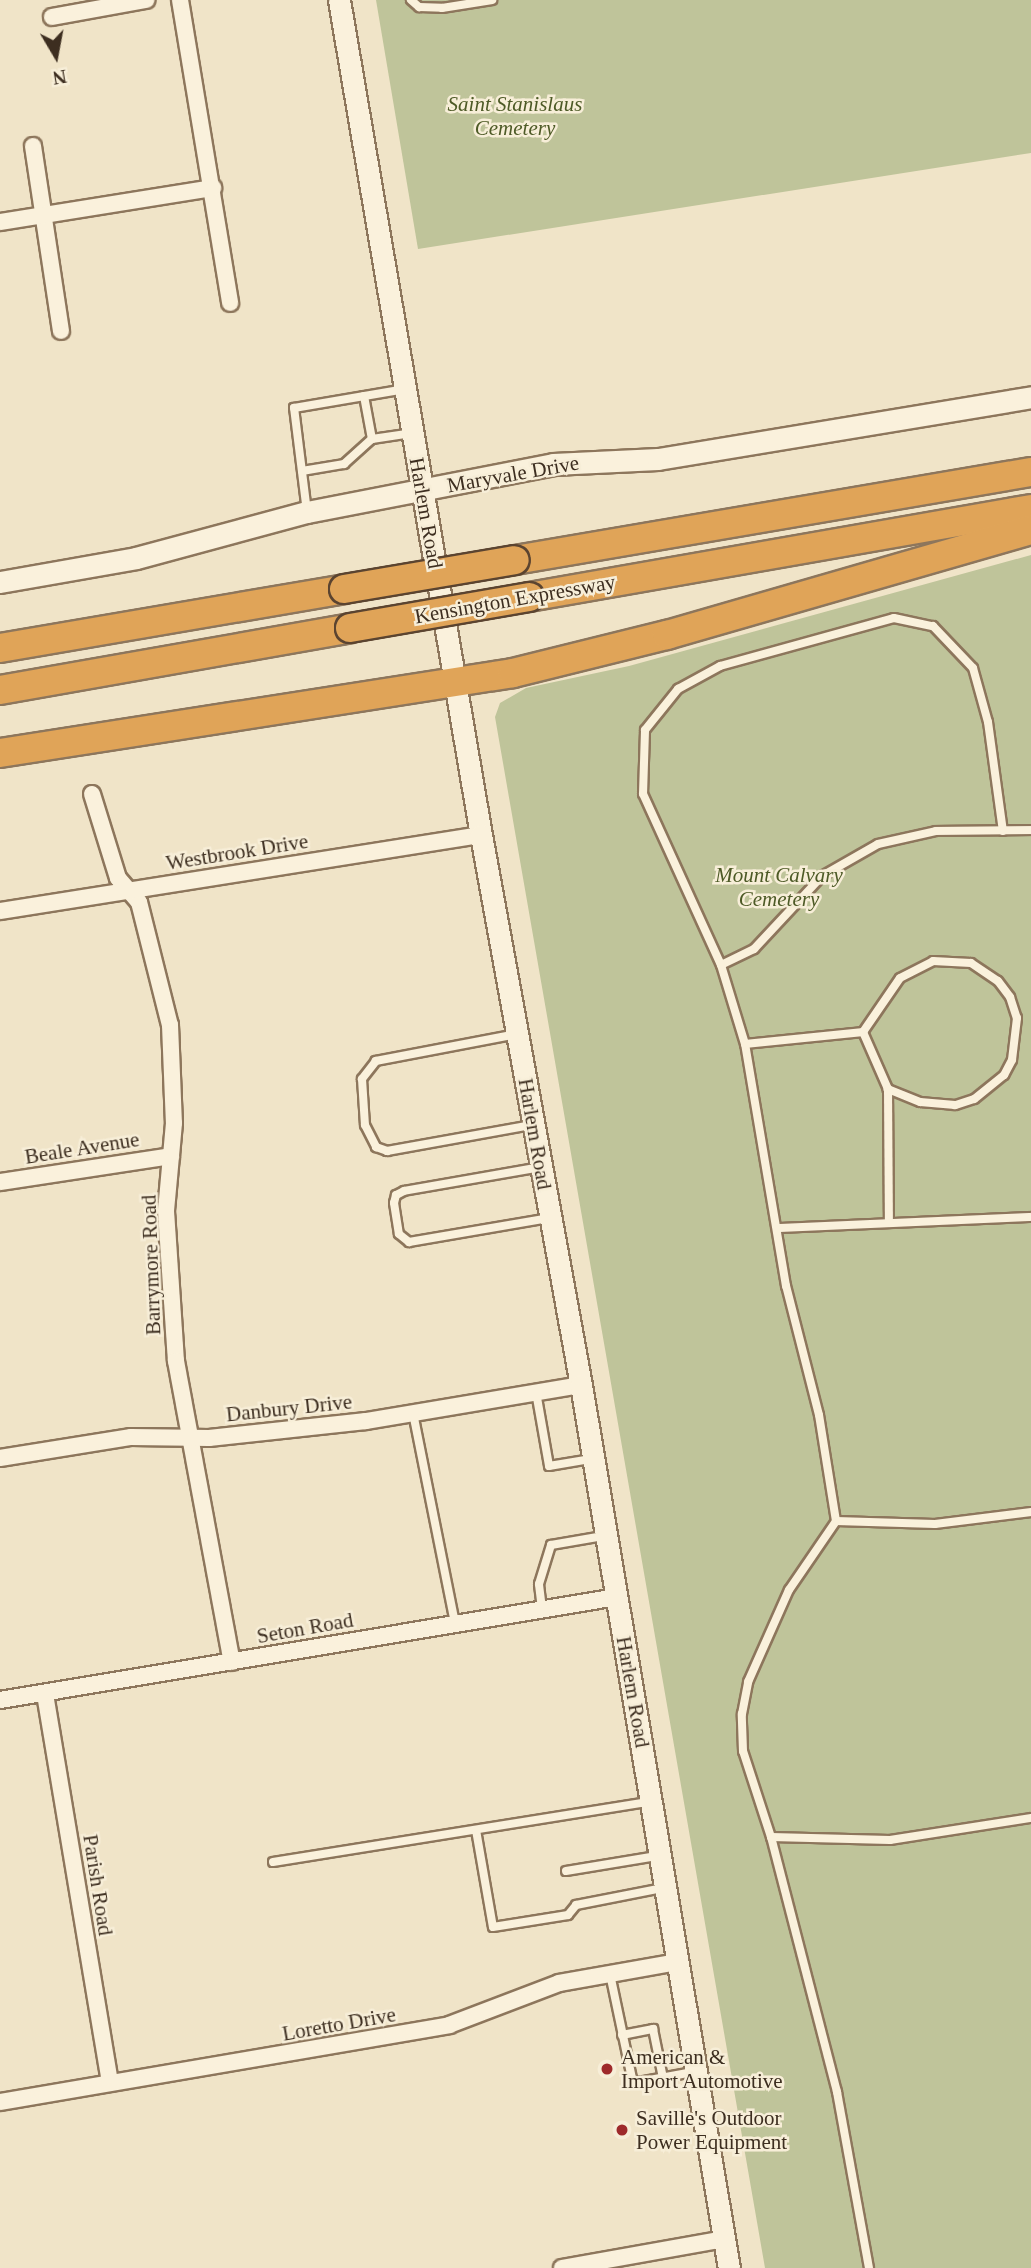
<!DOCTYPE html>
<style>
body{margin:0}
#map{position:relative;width:1031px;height:2268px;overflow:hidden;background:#f0e4c8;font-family:Georgia,serif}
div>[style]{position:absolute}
.cemetery>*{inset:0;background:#bfc49a}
.roads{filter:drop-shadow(2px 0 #8d765c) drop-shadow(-2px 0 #8d765c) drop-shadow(0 2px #8d765c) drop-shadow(0 -2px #8d765c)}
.lane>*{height:8px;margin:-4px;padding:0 4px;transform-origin:4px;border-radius:4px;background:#faf1dc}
.street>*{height:16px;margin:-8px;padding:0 8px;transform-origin:8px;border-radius:8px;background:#faf1dc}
.secondary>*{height:21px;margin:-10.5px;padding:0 10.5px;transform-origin:10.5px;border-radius:10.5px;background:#faf1dc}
.highway>*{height:28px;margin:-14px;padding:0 14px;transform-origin:14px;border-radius:14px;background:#e0a458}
.bridges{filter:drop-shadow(2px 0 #5b4430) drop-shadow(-2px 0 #5b4430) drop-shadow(0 2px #5b4430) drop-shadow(0 -2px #5b4430)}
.highway-bridge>*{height:28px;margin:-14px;padding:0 14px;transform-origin:14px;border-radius:14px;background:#e0a458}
.dots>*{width:19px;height:19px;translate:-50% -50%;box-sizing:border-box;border:4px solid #f7eed8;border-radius:50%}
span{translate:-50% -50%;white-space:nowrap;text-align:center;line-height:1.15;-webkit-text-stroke:5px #f7eed8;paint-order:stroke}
.park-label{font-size:21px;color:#4d5a26;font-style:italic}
.street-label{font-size:21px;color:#3d2e20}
.poi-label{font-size:21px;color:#3d2e20}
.left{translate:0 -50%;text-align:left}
.north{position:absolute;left:21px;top:21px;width:70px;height:70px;-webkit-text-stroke:5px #f7eed8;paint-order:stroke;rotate:170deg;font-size:19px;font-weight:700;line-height:28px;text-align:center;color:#3d2e20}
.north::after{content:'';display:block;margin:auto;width:24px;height:32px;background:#3d2e20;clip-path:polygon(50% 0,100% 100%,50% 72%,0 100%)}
</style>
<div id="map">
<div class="cemetery">
<i style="clip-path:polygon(376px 0,1031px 0,1031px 153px,418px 249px)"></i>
<i style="clip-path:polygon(1031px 555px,1031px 2268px,765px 2268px,495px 717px,500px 703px,526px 688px,629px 666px)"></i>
</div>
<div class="roads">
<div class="lane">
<i style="left:411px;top:0;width:11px;rotate:41deg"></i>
<i style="left:419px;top:7px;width:23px;rotate:2deg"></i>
<i style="left:442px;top:8px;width:51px;rotate:-9.1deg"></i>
<i style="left:364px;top:396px;width:44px;rotate:79.5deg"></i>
<i style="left:302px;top:471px;width:43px;rotate:-9.5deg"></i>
<i style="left:344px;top:464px;width:38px;rotate:-42deg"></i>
<i style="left:372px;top:439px;width:40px;rotate:-8.5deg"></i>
<i style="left:307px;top:512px;width:105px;rotate:-97.1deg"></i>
<i style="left:294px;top:408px;width:113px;rotate:-9.7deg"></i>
<i style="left:721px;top:965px;width:37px;rotate:-26deg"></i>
<i style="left:754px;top:949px;width:100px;rotate:-47deg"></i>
<i style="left:822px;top:876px;width:64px;rotate:-29.7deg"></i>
<i style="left:878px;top:844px;width:59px;rotate:-12.6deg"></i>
<i style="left:936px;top:831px;width:95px;rotate:-0.6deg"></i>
<i style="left:863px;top:1032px;width:65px;rotate:-55.6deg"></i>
<i style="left:900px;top:978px;width:37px;rotate:-27deg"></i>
<i style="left:933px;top:961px;width:38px;rotate:3deg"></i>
<i style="left:971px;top:963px;width:32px;rotate:34deg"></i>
<i style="left:998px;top:981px;width:20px;rotate:53deg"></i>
<i style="left:1010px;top:997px;width:22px;rotate:72deg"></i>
<i style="left:1017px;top:1018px;width:42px;rotate:96.8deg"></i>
<i style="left:1012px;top:1060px;width:17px;rotate:118deg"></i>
<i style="left:1004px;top:1075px;width:38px;rotate:141deg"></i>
<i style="left:974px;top:1099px;width:20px;rotate:162deg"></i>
<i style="left:955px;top:1105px;width:35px;rotate:-175deg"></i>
<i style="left:920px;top:1102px;width:35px;rotate:-158deg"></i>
<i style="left:517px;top:1034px;width:144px;rotate:169.2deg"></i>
<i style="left:376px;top:1061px;width:23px;rotate:128deg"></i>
<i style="left:362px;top:1079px;width:46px;rotate:86.3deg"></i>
<i style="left:365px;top:1125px;width:25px;rotate:63deg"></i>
<i style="left:376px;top:1147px;width:12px;rotate:20deg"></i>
<i style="left:387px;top:1151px;width:146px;rotate:-10.2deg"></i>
<i style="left:745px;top:1044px;width:119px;rotate:-5.8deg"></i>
<i style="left:863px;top:1032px;width:62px;rotate:66.3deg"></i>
<i style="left:888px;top:1089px;width:132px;rotate:89.6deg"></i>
<i style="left:541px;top:1167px;width:139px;rotate:170.1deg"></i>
<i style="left:404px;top:1191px;width:9px;rotate:153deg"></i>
<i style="left:396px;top:1195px;width:8px;rotate:104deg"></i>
<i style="left:394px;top:1203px;width:31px;rotate:81deg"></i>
<i style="left:399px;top:1234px;width:13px;rotate:39deg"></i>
<i style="left:409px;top:1242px;width:143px;rotate:-9.7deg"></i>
<i style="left:778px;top:1228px;width:253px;rotate:-2.5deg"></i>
<i style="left:536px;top:1392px;width:75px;rotate:80deg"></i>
<i style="left:549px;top:1466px;width:43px;rotate:-9.5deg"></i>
<i style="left:413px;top:1413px;width:215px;rotate:78.7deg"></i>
<i style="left:836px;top:1521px;width:99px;rotate:1.7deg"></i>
<i style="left:935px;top:1524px;width:97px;rotate:-7.1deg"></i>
<i style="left:542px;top:1609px;width:25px;rotate:-97deg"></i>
<i style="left:539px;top:1584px;width:41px;rotate:-72.9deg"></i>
<i style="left:551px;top:1545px;width:53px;rotate:-9.8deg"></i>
<i style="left:476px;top:1830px;width:98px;rotate:80.1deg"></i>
<i style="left:493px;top:1927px;width:76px;rotate:-9.1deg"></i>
<i style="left:568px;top:1915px;width:13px;rotate:-51deg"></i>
<i style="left:576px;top:1905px;width:89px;rotate:-11.1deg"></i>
<i style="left:771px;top:1837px;width:119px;rotate:1.4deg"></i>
<i style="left:890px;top:1840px;width:143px;rotate:-8.9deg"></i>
<i style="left:273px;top:1862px;width:380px;rotate:-9.1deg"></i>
<i style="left:566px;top:1871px;width:92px;rotate:-9.4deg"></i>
<i style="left:610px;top:1974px;width:111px;rotate:78.1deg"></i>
<i style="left:633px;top:2083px;width:61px;rotate:-10.4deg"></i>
<i style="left:622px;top:2035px;width:32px;rotate:-11deg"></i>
<i style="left:653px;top:2029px;width:50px;rotate:78.5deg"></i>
<i style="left:869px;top:2268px;width:179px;rotate:-100.3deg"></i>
<i style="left:837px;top:2092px;width:263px;rotate:-104.5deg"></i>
<i style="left:771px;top:1837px;width:90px;rotate:-108deg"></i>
<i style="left:743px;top:1751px;width:37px;rotate:-92deg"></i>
<i style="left:742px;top:1714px;width:33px;rotate:-79deg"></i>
<i style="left:748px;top:1682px;width:101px;rotate:-66deg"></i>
<i style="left:789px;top:1590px;width:83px;rotate:-55.7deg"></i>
<i style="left:836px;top:1521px;width:107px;rotate:-99.1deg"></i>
<i style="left:819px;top:1415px;width:133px;rotate:-104.3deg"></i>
<i style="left:786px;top:1286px;width:245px;rotate:-99.6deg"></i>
<i style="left:745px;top:1044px;width:83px;rotate:-106.9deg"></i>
<i style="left:721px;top:965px;width:188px;rotate:-114.5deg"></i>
<i style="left:643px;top:794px;width:64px;rotate:-88.2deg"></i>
<i style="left:645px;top:730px;width:53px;rotate:-51.2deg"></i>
<i style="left:678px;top:689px;width:48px;rotate:-28.7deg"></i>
<i style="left:720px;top:666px;width:180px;rotate:-15.4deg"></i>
<i style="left:894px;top:618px;width:40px;rotate:12deg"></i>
<i style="left:933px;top:626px;width:58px;rotate:46.4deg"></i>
<i style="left:973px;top:668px;width:56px;rotate:74.5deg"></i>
<i style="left:988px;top:722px;width:110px;rotate:82.2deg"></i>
</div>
<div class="street">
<i style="left:180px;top:0;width:307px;rotate:80.6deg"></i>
<i style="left:52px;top:17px;width:96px;rotate:-10.3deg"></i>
<i style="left:33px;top:146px;width:187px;rotate:81.4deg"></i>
<i style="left:0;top:222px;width:216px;rotate:-9.1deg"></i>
<i style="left:92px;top:794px;width:88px;rotate:72.8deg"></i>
<i style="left:118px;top:878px;width:32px;rotate:49deg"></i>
<i style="left:139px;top:902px;width:127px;rotate:75.9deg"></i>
<i style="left:170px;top:1025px;width:98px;rotate:87.7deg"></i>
<i style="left:174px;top:1123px;width:88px;rotate:95.2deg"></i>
<i style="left:166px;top:1211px;width:150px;rotate:86.2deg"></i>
<i style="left:176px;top:1361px;width:306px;rotate:79.5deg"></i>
<i style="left:0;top:911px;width:487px;rotate:-9deg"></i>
<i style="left:0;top:1182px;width:173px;rotate:-8.6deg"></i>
<i style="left:0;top:1458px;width:133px;rotate:-9.1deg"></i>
<i style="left:131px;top:1437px;width:78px;rotate:0.7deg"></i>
<i style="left:209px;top:1438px;width:158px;rotate:-6.2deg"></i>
<i style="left:366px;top:1421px;width:218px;rotate:-9.5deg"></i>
<i style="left:45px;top:1694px;width:394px;rotate:80.5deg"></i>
<i style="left:0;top:1700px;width:626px;rotate:-9.48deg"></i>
<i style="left:0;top:2102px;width:456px;rotate:-9.7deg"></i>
<i style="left:449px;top:2025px;width:118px;rotate:-20.9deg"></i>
<i style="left:559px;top:1983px;width:121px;rotate:-10deg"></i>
<i style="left:562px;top:2268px;width:165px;rotate:-10.1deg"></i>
</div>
<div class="secondary">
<i style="left:339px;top:0;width:847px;rotate:80.35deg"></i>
<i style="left:481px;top:835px;width:559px;rotate:79.7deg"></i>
<i style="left:581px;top:1385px;width:895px;rotate:80.49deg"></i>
<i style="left:0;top:582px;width:138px;rotate:-10deg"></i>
<i style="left:136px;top:558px;width:177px;rotate:-15.1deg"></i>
<i style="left:307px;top:512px;width:251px;rotate:-11deg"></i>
<i style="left:553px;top:464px;width:105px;rotate:-2.7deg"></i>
<i style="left:658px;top:459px;width:378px;rotate:-9.4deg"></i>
</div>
<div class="highway">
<i style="left:515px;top:560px;width:523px;rotate:-9.68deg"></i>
<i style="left:529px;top:597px;width:510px;rotate:-9.94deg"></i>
<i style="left:0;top:648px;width:349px;rotate:-9.7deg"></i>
<i style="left:0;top:690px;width:355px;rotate:-10deg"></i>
<i style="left:0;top:753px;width:519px;rotate:-8.86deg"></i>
<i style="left:513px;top:673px;width:159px;rotate:-13.9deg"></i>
<i style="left:667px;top:635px;width:379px;rotate:-16.1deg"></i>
</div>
</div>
<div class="bridges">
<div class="highway-bridge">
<i style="left:344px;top:589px;width:173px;rotate:-9.6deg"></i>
<i style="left:350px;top:628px;width:182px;rotate:-9.8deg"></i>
</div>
</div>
<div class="dots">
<i style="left:607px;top:2069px;background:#9e2a2b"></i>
<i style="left:622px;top:2130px;background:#9e2a2b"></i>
</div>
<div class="park-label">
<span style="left:515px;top:116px">Saint Stanislaus<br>Cemetery</span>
<span style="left:779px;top:887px">Mount Calvary<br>Cemetery</span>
</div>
<div class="street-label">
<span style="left:513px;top:474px;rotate:-10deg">Maryvale Drive</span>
<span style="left:426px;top:513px;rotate:80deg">Harlem Road</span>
<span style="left:515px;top:599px;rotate:-10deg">Kensington Expressway</span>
<span style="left:237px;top:852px;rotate:-9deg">Westbrook Drive</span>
<span style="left:535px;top:1134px;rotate:80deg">Harlem Road</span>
<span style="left:82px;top:1148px;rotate:-9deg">Beale Avenue</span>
<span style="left:151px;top:1265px;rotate:-92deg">Barrymore Road</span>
<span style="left:289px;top:1408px;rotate:-6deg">Danbury Drive</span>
<span style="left:305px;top:1628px;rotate:-10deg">Seton Road</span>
<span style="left:633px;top:1692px;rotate:80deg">Harlem Road</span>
<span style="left:98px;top:1885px;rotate:81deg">Parish Road</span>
<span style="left:339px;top:2024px;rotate:-10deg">Loretto Drive</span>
</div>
<div class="poi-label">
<span class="left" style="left:621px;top:2069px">American &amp;<br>Import Automotive</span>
<span class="left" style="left:636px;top:2130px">Saville's Outdoor<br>Power Equipment</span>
</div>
<div class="north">N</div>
</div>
